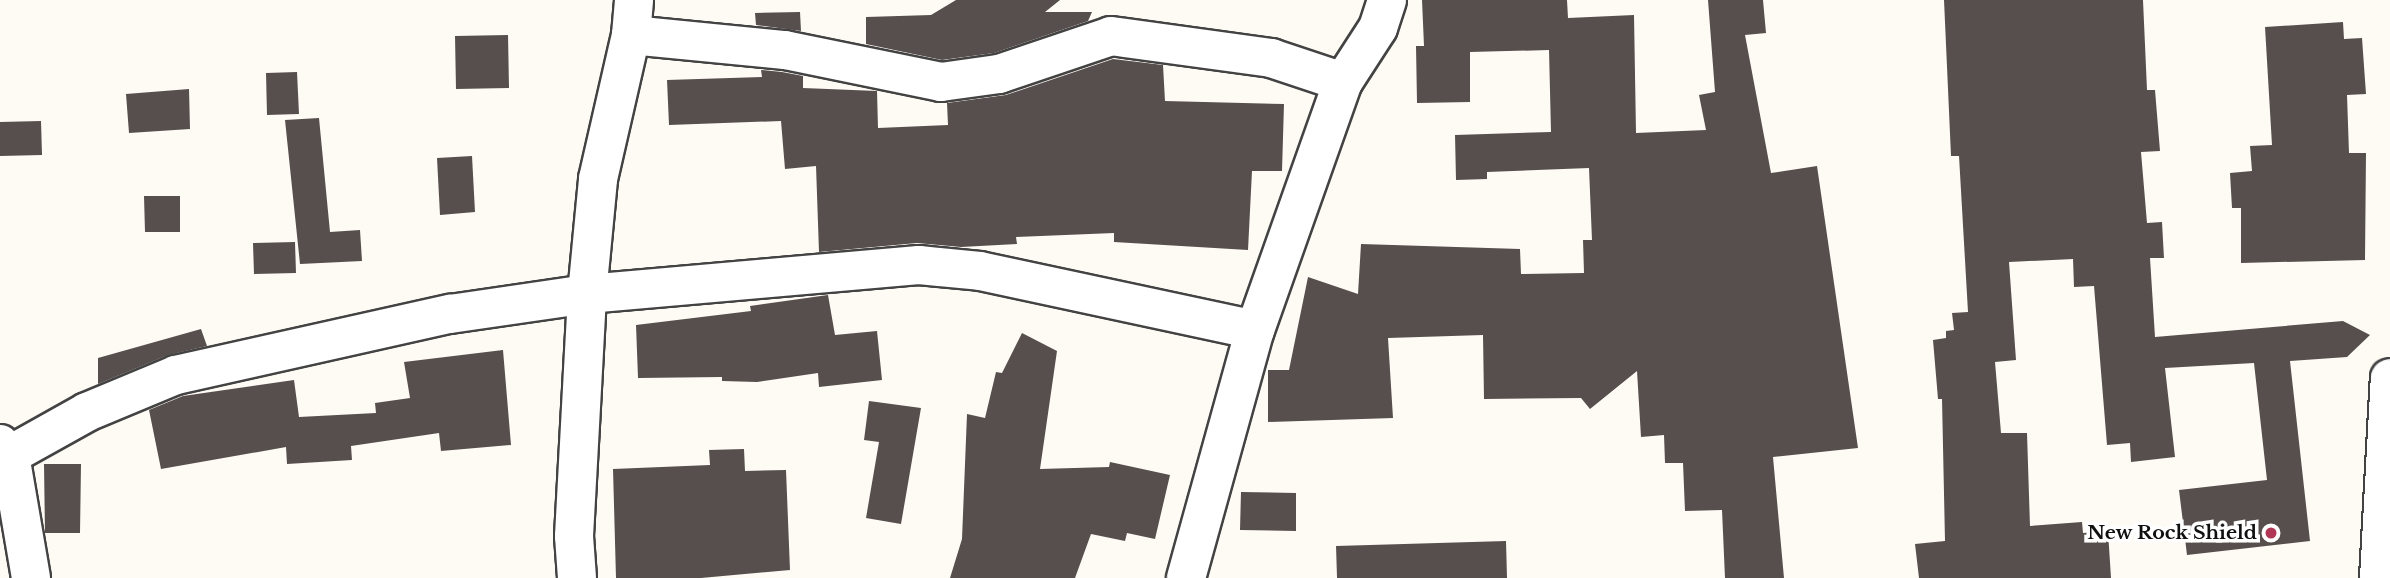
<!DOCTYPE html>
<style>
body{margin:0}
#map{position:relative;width:2390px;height:578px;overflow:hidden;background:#fefaf4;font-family:"Libre Baskerville",serif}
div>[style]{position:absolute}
.building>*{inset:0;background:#574f4d}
.roads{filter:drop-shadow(2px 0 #434343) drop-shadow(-2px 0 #434343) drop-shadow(0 2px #434343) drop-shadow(0 -2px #434343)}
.minor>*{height:38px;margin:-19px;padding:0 19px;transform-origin:19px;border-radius:19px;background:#fff}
.dots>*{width:19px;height:19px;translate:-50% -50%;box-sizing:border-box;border:4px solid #fff;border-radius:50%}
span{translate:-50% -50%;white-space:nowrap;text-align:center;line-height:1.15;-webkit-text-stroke:7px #fff;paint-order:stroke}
.poi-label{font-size:19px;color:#101010;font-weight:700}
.right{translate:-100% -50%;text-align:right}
</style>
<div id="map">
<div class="building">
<i style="clip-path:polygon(956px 0,1060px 0,1045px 12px,1092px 12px,1088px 21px,994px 53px,942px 60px,866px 44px,866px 17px,931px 15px)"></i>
<i style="clip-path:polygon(1422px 0,1567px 0,1568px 18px,1634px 15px,1636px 133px,1706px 130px,1699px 95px,1715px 92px,1708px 0,1763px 0,1766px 33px,1745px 35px,1771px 173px,1817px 166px,1858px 448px,1773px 457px,1784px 578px,1725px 578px,1722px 510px,1685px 511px,1683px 463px,1665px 463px,1664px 435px,1641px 437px,1637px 371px,1590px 409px,1581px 398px,1484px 399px,1483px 335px,1388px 338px,1393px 418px,1268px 422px,1268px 370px,1289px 370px,1308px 277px,1358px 294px,1361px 244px,1520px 249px,1521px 274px,1584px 273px,1583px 240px,1592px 240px,1589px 168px,1487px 172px,1487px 179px,1456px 180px,1455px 135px,1551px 132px,1549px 50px,1470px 52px,1470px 102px,1417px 103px,1416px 46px,1424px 46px)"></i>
<i style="clip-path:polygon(1944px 0,2143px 0,2147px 90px,2155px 90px,2160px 151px,2141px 152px,2147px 223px,2162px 222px,2164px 258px,2150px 258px,2155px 337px,2343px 321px,2370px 335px,2347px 357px,2290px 361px,2310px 541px,2187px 555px,2179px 490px,2267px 480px,2254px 363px,2165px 368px,2175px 457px,2131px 462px,2130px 443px,2107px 445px,2094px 286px,2074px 287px,2073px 259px,2009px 262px,2016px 360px,1995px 362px,2001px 433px,2027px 433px,2030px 526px,2082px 522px,2083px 533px,2108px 531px,2111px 578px,1919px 578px,1915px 544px,1945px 541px,1942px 399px,1938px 399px,1933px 340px,1946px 338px,1946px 331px,1954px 330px,1952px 313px,1968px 312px,1959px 156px,1951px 156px)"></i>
<i style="clip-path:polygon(800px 12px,801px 31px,756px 25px,755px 13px)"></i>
<i style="clip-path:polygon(2343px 22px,2344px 39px,2362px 38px,2366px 94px,2347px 95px,2349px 153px,2366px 153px,2365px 260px,2241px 263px,2241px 208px,2232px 208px,2230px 173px,2252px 171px,2250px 146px,2272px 145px,2265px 27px)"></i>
<i style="clip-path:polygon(508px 35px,509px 88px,456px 89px,455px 36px)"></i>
<i style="clip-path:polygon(1113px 59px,1163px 65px,1165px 101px,1284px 104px,1282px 171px,1252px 171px,1248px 250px,1114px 242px,1114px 233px,1016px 237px,1017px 244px,961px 247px,917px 243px,819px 252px,816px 166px,785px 169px,781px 121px,669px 125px,667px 80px,762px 77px,761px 70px,782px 72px,803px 76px,803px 88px,877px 91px,878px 128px,948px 125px,947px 103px,1006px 95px)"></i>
<i style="clip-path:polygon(297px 72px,299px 114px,267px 115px,266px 73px)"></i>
<i style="clip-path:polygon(189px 89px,190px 129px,129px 133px,126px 94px)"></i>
<i style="clip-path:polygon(319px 118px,330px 232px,360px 230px,362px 261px,300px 264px,285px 120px)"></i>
<i style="clip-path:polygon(41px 121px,42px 155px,0 156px,0 122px)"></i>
<i style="clip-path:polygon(472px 156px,475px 212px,440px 215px,437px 158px)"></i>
<i style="clip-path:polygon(144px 196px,180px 196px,180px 232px,145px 232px)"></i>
<i style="clip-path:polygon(295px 242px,296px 273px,254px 274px,253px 243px)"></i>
<i style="clip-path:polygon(828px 295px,835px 335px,877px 331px,882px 380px,819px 387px,818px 373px,757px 382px,722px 381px,722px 377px,638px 378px,636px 325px,751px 311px,750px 306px)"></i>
<i style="clip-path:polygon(201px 329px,207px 346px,168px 355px,98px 384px,98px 358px)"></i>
<i style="clip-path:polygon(1022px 333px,1057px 351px,1040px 469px,1109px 467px,1110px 462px,1170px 475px,1155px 539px,1127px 533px,1125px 541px,1091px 534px,1075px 578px,950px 578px,962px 539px,967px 414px,985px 418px,996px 372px,1002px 373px)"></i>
<i style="clip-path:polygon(503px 350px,511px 445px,441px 451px,439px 433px,351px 446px,352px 460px,287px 464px,286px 447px,161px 469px,149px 410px,183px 396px,294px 380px,299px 417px,376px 413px,375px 403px,410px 398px,404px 362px)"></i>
<i style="clip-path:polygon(869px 401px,921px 408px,901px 524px,866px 518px,879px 442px,864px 440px)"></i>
<i style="clip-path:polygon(744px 449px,745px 471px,786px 470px,790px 570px,701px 578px,616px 578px,613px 469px,710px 465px,709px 450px)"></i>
<i style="clip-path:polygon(44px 464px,81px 464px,80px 533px,45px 533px)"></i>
<i style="clip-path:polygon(1241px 492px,1296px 493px,1296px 531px,1240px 530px)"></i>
<i style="clip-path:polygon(1506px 541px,1507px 578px,1337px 578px,1336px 546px)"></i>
</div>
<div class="roads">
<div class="minor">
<i style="left:631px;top:35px;width:155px;rotate:5.6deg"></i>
<i style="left:785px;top:50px;width:159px;rotate:11.6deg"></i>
<i style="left:941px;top:82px;width:59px;rotate:-7.9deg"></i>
<i style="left:999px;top:74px;width:118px;rotate:-18.7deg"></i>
<i style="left:1111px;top:36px;width:162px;rotate:7.8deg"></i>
<i style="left:1271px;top:58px;width:76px;rotate:18.4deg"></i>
<i style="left:0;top:444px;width:15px;rotate:48deg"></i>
<i style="left:10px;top:455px;width:125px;rotate:80.3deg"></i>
<i style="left:10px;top:455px;width:88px;rotate:-29.2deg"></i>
<i style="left:87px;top:412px;width:96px;rotate:-22.6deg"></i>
<i style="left:176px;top:375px;width:281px;rotate:-12.6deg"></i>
<i style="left:450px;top:314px;width:138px;rotate:-8.3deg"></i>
<i style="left:587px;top:294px;width:333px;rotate:-5deg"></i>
<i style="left:919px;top:265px;width:61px;rotate:5.6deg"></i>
<i style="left:980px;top:271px;width:281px;rotate:12.1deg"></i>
<i style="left:577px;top:578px;width:42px;rotate:-94.1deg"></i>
<i style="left:574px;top:536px;width:242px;rotate:-86.9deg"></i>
<i style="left:587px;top:294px;width:116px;rotate:-84.5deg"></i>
<i style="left:598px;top:179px;width:148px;rotate:-77.1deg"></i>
<i style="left:631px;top:35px;width:35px;rotate:-85deg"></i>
<i style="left:1186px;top:578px;width:257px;rotate:-74.5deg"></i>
<i style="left:1255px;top:330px;width:263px;rotate:-70.5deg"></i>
<i style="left:1343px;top:82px;width:64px;rotate:-57.1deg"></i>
<i style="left:1378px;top:28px;width:29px;rotate:-72deg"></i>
<i style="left:2379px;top:578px;width:200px;rotate:-86.9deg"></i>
</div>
</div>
<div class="dots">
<i style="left:2271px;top:533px;background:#b03856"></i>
</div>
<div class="poi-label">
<span class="right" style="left:2257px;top:533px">New Rock Shield</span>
</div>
</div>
